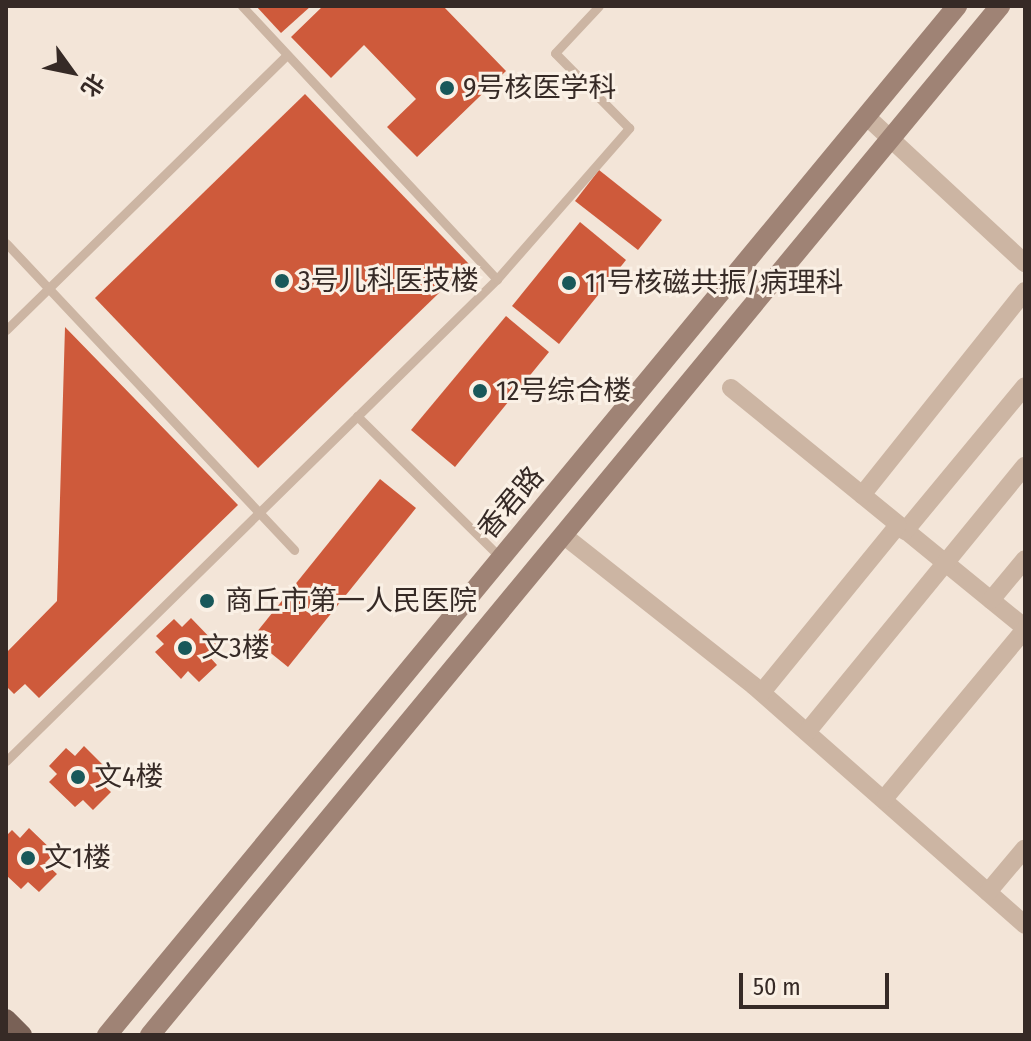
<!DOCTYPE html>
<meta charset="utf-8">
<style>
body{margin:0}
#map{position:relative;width:1031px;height:1041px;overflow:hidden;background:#f3e5d8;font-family:"Fira Sans Condensed","Noto Sans SC",sans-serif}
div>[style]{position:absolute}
.building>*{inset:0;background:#ce5a3b}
.service>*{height:9px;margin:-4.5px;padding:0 4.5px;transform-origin:4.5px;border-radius:4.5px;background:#ccb5a3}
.minor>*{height:18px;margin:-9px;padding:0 9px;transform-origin:9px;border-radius:9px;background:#ccb5a3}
.secondary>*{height:20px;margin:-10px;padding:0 10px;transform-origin:10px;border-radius:10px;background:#9f8375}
.primary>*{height:20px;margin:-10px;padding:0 10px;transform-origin:10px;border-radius:10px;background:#796156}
.dots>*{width:22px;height:22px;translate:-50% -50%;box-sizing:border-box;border:4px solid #faf0e5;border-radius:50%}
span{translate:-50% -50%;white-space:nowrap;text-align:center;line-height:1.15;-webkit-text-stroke:6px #faf0e5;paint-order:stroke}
.poi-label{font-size:28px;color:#362a26}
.left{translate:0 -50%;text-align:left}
.street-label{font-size:28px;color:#362a26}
.frame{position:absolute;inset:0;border:8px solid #362a26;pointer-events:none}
.north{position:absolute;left:32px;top:32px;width:80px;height:80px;-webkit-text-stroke:6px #faf0e5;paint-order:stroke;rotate:123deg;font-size:22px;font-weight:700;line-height:32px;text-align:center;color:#362a26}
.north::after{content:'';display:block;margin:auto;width:28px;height:36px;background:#362a26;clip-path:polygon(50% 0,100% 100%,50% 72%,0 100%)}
.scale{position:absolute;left:739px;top:973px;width:150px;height:36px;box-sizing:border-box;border:4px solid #362a26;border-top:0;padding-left:10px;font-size:24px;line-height:28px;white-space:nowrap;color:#362a26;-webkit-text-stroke:6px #faf0e5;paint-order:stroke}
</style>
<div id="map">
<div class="building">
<i style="clip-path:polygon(256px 6px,311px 6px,281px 33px)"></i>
<i style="clip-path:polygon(323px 6px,443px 6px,506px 71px,417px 157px,387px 127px,416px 99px,364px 45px,331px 78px,291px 37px)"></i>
<i style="clip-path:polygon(305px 94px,469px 264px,258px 468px,95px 298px)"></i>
<i style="clip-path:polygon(599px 170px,662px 220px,638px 250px,575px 201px)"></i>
<i style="clip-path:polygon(580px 222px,626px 260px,559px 344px,512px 306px)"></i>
<i style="clip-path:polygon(506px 316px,549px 352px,455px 467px,411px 430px)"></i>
<i style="clip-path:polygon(65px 327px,238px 505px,39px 698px,25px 684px,14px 694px,6px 686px,6px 653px,57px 601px)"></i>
<i style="clip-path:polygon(380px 479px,416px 508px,288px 667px,252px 638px)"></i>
<i style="clip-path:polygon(191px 618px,216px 644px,206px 653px,217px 665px,199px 682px,188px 671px,181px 679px,155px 652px,164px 644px,156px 636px,174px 619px,182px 627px)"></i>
<i style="clip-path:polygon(84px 746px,109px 771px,99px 781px,111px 792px,93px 810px,83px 800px,75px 807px,49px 782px,57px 774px,49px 766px,66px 748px,75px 756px)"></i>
<i style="clip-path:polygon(29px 828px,55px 853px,45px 863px,57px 874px,39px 892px,28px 882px,21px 889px,6px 875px,6px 836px,12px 830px,20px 838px)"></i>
</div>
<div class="service">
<i style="left:242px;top:6px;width:374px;rotate:47deg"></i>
<i style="left:6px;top:243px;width:421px;rotate:46.8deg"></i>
<i style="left:6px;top:330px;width:393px;rotate:-44.4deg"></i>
<i style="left:357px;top:416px;width:202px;rotate:44.6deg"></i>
<i style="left:6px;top:761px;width:688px;rotate:-44.47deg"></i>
<i style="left:497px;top:279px;width:201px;rotate:-48.8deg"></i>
<i style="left:629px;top:128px;width:105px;rotate:-134.6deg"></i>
<i style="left:555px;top:53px;width:64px;rotate:-46.9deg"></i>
</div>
<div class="minor">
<i style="left:866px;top:116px;width:217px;rotate:42.8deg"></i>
<i style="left:731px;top:388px;width:380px;rotate:39.2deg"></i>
<i style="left:862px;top:495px;width:261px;rotate:-51.4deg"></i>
<i style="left:905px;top:531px;width:188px;rotate:-50.4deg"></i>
<i style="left:563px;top:535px;width:243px;rotate:38.3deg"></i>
<i style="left:754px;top:686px;width:361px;rotate:41.4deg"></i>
<i style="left:991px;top:600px;width:53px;rotate:-50.3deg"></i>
<i style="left:762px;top:692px;width:215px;rotate:-50.8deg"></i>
<i style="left:807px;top:732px;width:344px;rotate:-50.7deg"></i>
<i style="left:884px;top:799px;width:221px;rotate:-50.3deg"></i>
<i style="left:988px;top:892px;width:57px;rotate:-49.9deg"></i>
</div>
<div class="secondary">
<i style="left:107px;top:1035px;width:1335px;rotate:-50.44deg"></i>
<i style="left:150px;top:1035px;width:1335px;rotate:-50.44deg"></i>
</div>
<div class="primary">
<i style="left:6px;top:1019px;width:23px;rotate:45deg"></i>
</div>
<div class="dots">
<i style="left:447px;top:88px;background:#19585a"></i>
<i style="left:282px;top:281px;background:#19585a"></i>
<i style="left:569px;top:283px;background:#19585a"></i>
<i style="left:480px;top:391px;background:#19585a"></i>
<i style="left:207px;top:601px;background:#19585a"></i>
<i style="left:185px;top:648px;background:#19585a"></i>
<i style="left:78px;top:777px;background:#19585a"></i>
<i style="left:28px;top:858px;background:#19585a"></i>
</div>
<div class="poi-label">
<span class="left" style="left:463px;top:88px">9号核医学科</span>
<span class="left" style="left:298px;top:281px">3号儿科医技楼</span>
<span class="left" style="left:585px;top:283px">11号核磁共振/病理科</span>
<span class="left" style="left:496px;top:391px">12号综合楼</span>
<span class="left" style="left:225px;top:601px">商丘市第一人民医院</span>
<span class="left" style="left:201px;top:648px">文3楼</span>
<span class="left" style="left:94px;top:777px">文4楼</span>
<span class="left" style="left:44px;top:858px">文1楼</span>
</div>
<div class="street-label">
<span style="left:511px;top:503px;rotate:-50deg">香君路</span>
</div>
<div class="frame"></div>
<div class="north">北</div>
<div class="scale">50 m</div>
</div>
